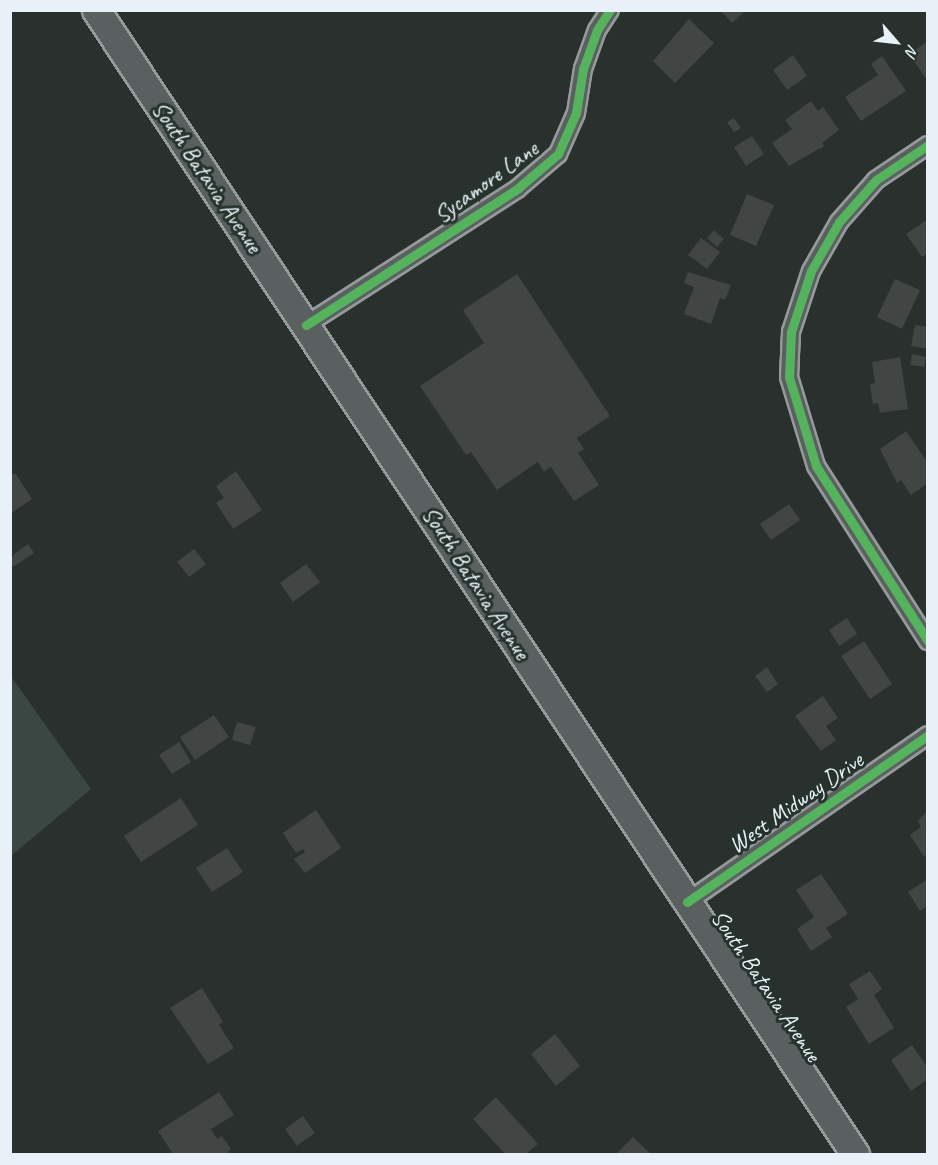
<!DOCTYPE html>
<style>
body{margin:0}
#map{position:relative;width:938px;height:1165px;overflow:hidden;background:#29302d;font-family:Caveat,sans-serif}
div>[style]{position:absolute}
.green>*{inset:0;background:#3b4743}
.building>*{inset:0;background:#414644}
.roads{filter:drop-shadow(2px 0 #959a9a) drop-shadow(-2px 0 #959a9a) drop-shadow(0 2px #959a9a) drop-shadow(0 -2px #959a9a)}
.minor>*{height:16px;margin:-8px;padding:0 8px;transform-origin:8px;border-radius:8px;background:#5a6060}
.primary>*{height:27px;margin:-13.5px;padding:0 13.5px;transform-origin:13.5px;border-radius:13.5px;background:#5a6060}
.cycleway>*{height:9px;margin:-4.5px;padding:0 4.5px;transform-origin:4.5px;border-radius:4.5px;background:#56b35d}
span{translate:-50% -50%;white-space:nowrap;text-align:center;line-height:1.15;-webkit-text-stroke:6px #26332d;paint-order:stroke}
.street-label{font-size:24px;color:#e8f1f8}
.frame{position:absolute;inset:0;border:12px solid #e8f1f8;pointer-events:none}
.north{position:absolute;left:866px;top:12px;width:60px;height:60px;-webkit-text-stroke:4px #26332d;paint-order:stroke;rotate:118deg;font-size:16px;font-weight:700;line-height:24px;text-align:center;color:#e8f1f8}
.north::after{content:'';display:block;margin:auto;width:21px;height:27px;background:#e8f1f8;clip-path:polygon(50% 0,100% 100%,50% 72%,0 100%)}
</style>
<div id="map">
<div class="green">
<i style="clip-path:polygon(10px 675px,91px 789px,11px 856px,10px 856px)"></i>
</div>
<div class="building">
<i style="clip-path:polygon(720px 10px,746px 10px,732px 23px)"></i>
<i style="clip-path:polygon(689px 19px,714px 43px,675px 83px,653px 61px)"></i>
<i style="clip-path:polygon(928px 41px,928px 76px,925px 77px,909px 54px)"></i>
<i style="clip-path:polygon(793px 55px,807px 76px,787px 90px,773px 70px)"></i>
<i style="clip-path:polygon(882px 56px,906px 91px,861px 121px,845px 97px,878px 75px,871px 64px)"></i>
<i style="clip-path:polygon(811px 101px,818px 111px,823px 107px,839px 130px,822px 143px,824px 146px,789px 166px,772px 143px,792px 129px,785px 120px)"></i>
<i style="clip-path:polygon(734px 118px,741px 128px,734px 132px,727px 122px)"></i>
<i style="clip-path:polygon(752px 136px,764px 154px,746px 166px,734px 147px)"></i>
<i style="clip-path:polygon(747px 194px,774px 205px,756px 246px,730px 235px)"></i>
<i style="clip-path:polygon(928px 219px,928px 253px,922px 257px,906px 234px)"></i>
<i style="clip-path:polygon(714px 230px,724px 239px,717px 247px,707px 238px)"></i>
<i style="clip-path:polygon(701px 238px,720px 252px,707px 269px,688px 255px)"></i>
<i style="clip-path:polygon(688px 272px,731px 285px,725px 300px,720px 298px,711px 324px,684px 314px,694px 287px,684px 283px)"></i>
<i style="clip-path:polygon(517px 274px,610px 416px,577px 438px,584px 449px,578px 453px,599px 485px,574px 501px,551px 467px,544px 472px,538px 462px,497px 490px,471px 452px,466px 455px,420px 386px,484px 343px,463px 310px)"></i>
<i style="clip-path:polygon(895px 279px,920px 290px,902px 329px,877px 317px)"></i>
<i style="clip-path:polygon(915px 325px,928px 327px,928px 349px,911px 346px)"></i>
<i style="clip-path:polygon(912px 354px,926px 357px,924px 367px,910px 365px)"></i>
<i style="clip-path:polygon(900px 357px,908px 409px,880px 413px,878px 403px,873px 404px,870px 384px,875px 383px,872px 362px)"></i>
<i style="clip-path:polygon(906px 431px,928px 463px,928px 483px,911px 495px,901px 480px,897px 483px,880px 449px)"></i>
<i style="clip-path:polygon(236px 471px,262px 510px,233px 529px,216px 503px,224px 498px,216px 486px)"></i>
<i style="clip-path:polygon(15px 473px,32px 499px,10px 514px,10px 476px)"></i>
<i style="clip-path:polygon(789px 504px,800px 520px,771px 540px,760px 524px)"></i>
<i style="clip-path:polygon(28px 544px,34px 553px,13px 567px,10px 560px,14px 554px)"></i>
<i style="clip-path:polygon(194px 549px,206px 564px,189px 577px,177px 562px)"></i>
<i style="clip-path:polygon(306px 564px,320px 582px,293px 602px,280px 583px)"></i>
<i style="clip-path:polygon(847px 618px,857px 634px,839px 646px,829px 630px)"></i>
<i style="clip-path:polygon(864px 641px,892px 684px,870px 699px,841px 656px)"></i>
<i style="clip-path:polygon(767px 667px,778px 684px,767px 692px,755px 676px)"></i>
<i style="clip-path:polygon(823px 696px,838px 718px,826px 726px,836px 740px,821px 751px,795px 716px)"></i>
<i style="clip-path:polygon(214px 715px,229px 737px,195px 760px,180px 737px)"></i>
<i style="clip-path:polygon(237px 722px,256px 727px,250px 745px,232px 740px)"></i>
<i style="clip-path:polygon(179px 742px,191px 762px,172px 774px,159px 755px)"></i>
<i style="clip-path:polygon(181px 798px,198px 825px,141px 862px,124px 836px)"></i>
<i style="clip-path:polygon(316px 810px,341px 848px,305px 873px,294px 859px,305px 852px,303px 849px,296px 853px,283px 833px)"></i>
<i style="clip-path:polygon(928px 810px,928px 854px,924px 857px,910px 835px,921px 827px,918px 821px)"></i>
<i style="clip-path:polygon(227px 848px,243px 872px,212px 892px,196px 868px)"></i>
<i style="clip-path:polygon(821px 874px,848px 914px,826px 928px,832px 937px,811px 951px,797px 929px,814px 917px,796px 890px)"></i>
<i style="clip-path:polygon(928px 879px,928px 906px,920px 911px,908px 892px)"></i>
<i style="clip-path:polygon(870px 971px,882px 989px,874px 995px,894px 1028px,869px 1044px,846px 1007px,858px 999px,849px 984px)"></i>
<i style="clip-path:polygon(202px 988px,223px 1022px,219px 1025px,234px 1048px,208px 1064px,170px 1008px)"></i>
<i style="clip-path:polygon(555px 1034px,580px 1066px,556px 1086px,531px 1054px)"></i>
<i style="clip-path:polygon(912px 1045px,928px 1068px,928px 1079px,911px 1091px,891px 1060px)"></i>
<i style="clip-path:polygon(219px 1092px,234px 1115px,211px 1129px,217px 1139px,222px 1136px,231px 1149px,227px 1154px,173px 1154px,158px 1131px)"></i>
<i style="clip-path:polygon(496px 1097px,538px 1144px,526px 1154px,505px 1154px,473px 1119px)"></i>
<i style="clip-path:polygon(303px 1116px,315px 1133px,297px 1146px,285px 1129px)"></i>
<i style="clip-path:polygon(633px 1137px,651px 1154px,616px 1154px)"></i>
</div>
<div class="roads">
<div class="minor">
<i style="left:928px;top:145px;width:63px;rotate:146.1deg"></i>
<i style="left:876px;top:180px;width:56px;rotate:131.4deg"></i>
<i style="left:839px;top:222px;width:56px;rotate:119.7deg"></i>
<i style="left:811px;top:271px;width:64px;rotate:108.2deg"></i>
<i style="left:791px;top:332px;width:45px;rotate:92.5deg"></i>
<i style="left:789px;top:377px;width:93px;rotate:73.1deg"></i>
<i style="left:816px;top:466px;width:208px;rotate:57.4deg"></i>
<i style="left:306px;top:325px;width:251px;rotate:-32.8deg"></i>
<i style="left:517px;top:189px;width:54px;rotate:-40.5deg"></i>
<i style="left:558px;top:154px;width:45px;rotate:-66.3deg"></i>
<i style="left:576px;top:113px;width:45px;rotate:-81deg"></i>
<i style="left:583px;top:69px;width:41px;rotate:-70.3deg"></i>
<i style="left:597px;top:30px;width:24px;rotate:-57deg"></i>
<i style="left:687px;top:902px;width:293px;rotate:-34.7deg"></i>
</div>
<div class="primary">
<i style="left:96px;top:10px;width:1373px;rotate:56.44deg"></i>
</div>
</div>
<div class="cycleway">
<i style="left:928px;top:145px;width:63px;rotate:146.1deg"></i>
<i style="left:876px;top:180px;width:56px;rotate:131.4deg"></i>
<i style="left:839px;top:222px;width:56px;rotate:119.7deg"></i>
<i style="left:811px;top:271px;width:64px;rotate:108.2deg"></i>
<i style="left:791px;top:332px;width:45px;rotate:92.5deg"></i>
<i style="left:789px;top:377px;width:93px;rotate:73.1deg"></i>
<i style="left:816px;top:466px;width:208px;rotate:57.4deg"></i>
<i style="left:306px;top:325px;width:251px;rotate:-32.8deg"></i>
<i style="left:517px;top:189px;width:54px;rotate:-40.5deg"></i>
<i style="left:558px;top:154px;width:45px;rotate:-66.3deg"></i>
<i style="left:576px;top:113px;width:45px;rotate:-81deg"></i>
<i style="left:583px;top:69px;width:41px;rotate:-70.3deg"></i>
<i style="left:597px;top:30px;width:24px;rotate:-57deg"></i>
<i style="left:687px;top:902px;width:293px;rotate:-34.7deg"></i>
</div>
<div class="street-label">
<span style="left:207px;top:177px;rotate:56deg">South Batavia Avenue</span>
<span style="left:486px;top:182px;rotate:-36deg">Sycamore Lane</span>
<span style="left:476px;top:583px;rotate:57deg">South Batavia Avenue</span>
<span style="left:796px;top:803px;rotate:-35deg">West Midway Drive</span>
<span style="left:766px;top:986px;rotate:56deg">South Batavia Avenue</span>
</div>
<div class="frame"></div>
<div class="north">N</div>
</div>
